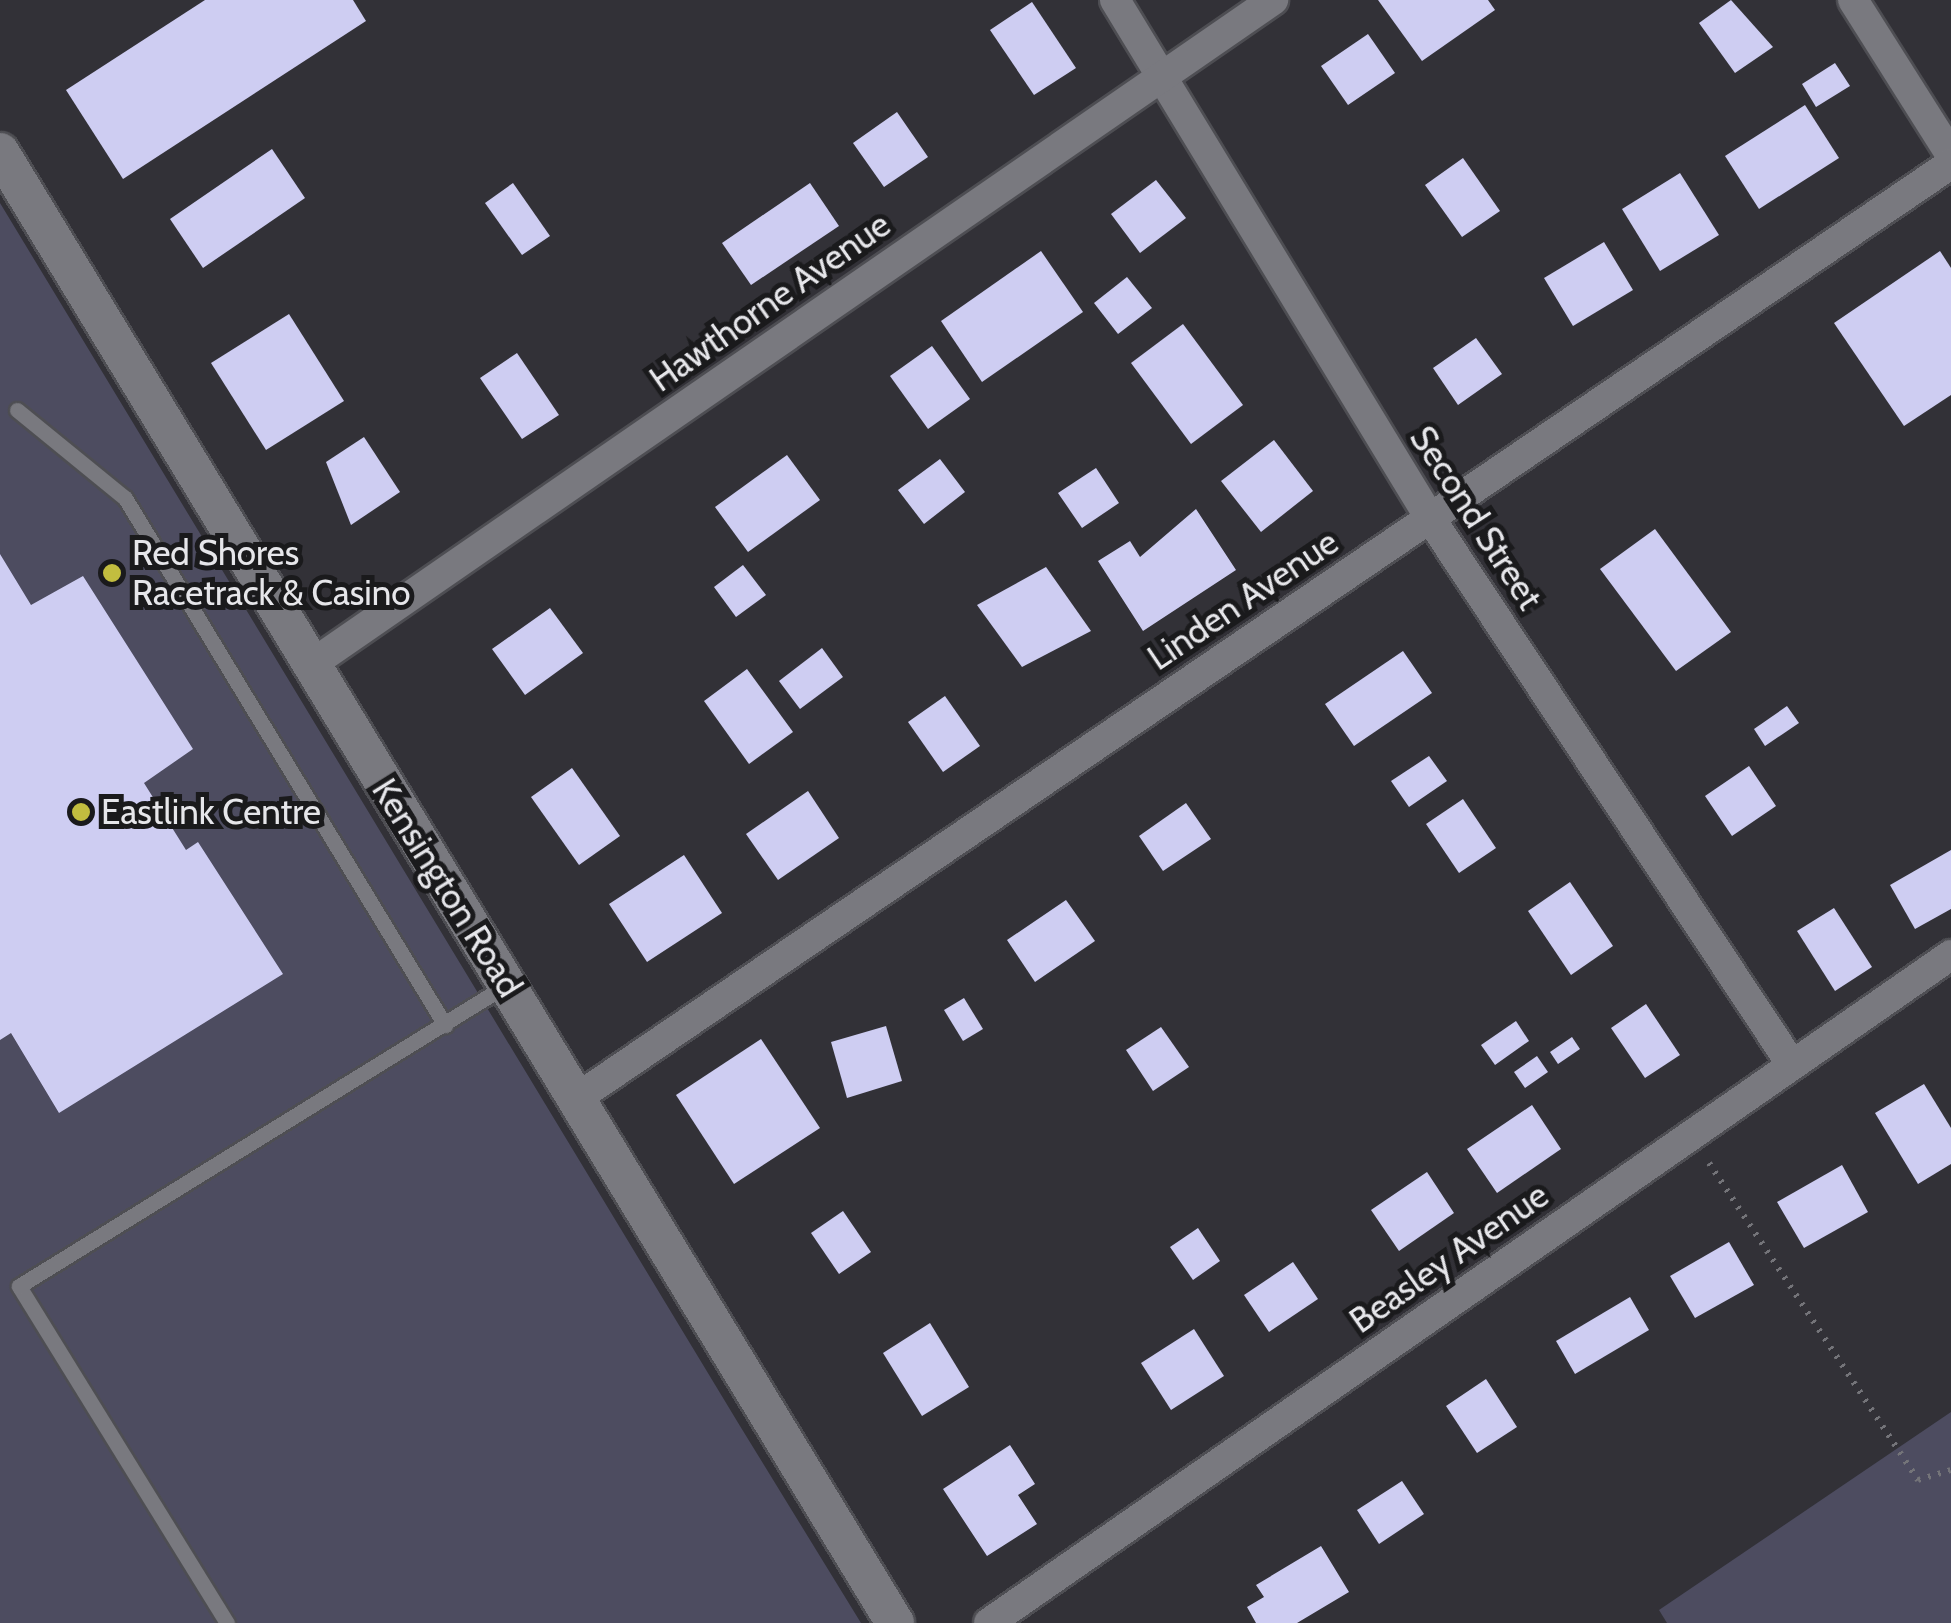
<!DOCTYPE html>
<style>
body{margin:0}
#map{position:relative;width:1951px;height:1623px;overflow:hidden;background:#323137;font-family:Cabin,sans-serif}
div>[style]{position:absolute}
.green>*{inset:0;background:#4d4c60}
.building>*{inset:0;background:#cecdf2}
.path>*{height:6px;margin-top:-3px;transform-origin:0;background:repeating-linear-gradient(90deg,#747479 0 2.5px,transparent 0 10.5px)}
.roads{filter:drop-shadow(2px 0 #4e4e53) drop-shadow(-2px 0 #4e4e53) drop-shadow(0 2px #4e4e53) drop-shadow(0 -2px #4e4e53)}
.service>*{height:15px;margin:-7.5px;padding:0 7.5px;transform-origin:7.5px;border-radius:7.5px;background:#79797f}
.minor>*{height:30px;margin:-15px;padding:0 15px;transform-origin:15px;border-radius:15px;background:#79797f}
.tertiary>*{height:38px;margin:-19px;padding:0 19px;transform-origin:19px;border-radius:19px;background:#79797f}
.dots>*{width:28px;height:28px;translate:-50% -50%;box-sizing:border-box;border:5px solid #1a1a1c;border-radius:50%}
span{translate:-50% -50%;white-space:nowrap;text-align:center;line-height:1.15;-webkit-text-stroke:10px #1a1a1c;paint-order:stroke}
.street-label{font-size:35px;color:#e6e6ea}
.poi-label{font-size:35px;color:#e6e6ea}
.left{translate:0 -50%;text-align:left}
</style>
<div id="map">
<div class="green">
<i style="clip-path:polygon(0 203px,740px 1426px,861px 1623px,0 1623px)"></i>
<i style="clip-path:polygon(1951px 1412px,1951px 1623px,1667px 1623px,1659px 1610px)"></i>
</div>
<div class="building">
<i style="clip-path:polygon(205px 0,353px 0,366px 21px,123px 179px,66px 90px)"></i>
<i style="clip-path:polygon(1378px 0,1488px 0,1495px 10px,1422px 61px)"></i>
<i style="clip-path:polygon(1731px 0,1773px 47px,1735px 73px,1699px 23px)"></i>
<i style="clip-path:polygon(1032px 2px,1076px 68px,1034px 95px,990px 30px)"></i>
<i style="clip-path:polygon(1368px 34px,1395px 73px,1348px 105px,1321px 66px)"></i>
<i style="clip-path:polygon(1835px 63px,1850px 86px,1816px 107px,1802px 84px)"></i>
<i style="clip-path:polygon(1805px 105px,1839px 158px,1759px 209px,1725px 156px)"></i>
<i style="clip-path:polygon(897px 112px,928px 157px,884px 187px,853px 143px)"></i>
<i style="clip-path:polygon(272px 149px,305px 198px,203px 268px,170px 219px)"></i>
<i style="clip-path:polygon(1463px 158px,1500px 211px,1462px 237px,1425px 185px)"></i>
<i style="clip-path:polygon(1680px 173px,1719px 235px,1660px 271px,1622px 209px)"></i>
<i style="clip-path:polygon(1156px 180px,1186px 218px,1140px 253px,1111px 214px)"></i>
<i style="clip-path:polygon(513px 183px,550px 236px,522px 255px,485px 203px)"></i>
<i style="clip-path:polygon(810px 183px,839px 226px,751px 285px,722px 243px)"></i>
<i style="clip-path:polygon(1604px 242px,1633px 290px,1573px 326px,1544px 278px)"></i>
<i style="clip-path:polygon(1041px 251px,1083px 312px,982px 382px,941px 321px)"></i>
<i style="clip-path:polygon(1940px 251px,1951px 268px,1951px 395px,1904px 426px,1834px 323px)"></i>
<i style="clip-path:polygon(1127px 277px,1152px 308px,1118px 334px,1094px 303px)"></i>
<i style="clip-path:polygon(289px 314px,344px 401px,266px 450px,211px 363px)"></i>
<i style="clip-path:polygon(1183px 324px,1243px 405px,1191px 444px,1131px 363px)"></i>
<i style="clip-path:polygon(1476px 338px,1502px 374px,1458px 405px,1433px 368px)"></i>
<i style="clip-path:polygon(932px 346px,970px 399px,928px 429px,890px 376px)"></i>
<i style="clip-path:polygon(517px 353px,559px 415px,522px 439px,480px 378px)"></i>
<i style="clip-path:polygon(364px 437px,400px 492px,351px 525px,326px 462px)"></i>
<i style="clip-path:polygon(1274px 440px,1313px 491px,1261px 532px,1221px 481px)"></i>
<i style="clip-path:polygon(787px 455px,820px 500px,748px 552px,715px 507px)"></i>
<i style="clip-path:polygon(940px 459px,965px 492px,924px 524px,898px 490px)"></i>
<i style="clip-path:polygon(1096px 468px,1119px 503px,1082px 528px,1058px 493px)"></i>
<i style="clip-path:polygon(1196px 509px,1236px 570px,1143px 631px,1098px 561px,1130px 541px,1140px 557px)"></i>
<i style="clip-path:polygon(1655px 529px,1731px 632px,1676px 671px,1600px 569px)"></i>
<i style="clip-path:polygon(0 554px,31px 605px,83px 576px,193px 749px,144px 783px,186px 850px,198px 842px,283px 974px,59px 1113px,11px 1033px,0 1040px)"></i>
<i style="clip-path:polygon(743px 565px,766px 595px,736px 617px,714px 587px)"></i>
<i style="clip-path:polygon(1046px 567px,1091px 631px,1022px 667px,977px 605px)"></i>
<i style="clip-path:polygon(550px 608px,583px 653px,525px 695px,492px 649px)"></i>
<i style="clip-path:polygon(822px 648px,843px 677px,800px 709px,779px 681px)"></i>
<i style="clip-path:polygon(1403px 651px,1432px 693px,1354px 746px,1325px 704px)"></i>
<i style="clip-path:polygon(747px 669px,793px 732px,749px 764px,704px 701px)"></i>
<i style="clip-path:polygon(945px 696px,980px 746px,943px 772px,908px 722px)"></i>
<i style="clip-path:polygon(1787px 706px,1799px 723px,1765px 746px,1754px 729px)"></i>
<i style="clip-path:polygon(1429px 756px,1447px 781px,1409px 807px,1391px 781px)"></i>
<i style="clip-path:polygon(1749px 766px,1776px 806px,1732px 836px,1705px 796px)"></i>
<i style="clip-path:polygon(572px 768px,620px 836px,579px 865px,531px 797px)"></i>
<i style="clip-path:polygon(808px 791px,839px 838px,778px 880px,746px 834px)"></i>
<i style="clip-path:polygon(1463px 799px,1496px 848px,1459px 873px,1426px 824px)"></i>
<i style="clip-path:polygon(1186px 803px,1211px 839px,1163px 871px,1139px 836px)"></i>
<i style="clip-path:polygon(1951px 850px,1951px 909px,1915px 929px,1890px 885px)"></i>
<i style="clip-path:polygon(684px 855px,722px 913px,647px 962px,609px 904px)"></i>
<i style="clip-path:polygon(1570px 882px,1613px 946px,1571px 975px,1528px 911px)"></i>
<i style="clip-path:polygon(1066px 900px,1095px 941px,1035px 982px,1007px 940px)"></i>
<i style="clip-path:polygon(1834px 908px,1872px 967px,1835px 991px,1797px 931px)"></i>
<i style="clip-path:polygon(964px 998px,983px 1029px,963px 1041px,944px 1010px)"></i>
<i style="clip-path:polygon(1646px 1004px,1680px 1055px,1645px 1078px,1611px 1028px)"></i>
<i style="clip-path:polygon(1516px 1021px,1529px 1041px,1495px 1065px,1481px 1045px)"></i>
<i style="clip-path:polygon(886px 1026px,902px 1081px,847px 1098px,831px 1042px)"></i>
<i style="clip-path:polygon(1161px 1027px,1189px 1067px,1153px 1091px,1126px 1050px)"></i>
<i style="clip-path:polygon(1572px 1037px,1580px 1049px,1558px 1064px,1550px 1052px)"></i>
<i style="clip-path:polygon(761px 1039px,820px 1128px,734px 1184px,676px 1095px)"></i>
<i style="clip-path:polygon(1537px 1056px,1548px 1072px,1525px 1088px,1514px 1072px)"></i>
<i style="clip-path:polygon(1924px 1084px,1951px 1128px,1951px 1164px,1918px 1184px,1875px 1113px)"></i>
<i style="clip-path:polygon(1532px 1105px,1561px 1149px,1497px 1193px,1467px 1149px)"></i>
<i style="clip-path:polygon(1842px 1165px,1868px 1212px,1804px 1248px,1777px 1202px)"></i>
<i style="clip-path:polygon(1427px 1172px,1454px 1213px,1399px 1251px,1371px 1210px)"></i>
<i style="clip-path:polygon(843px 1211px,871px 1252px,839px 1274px,811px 1233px)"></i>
<i style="clip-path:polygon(1198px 1228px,1220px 1261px,1193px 1280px,1170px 1247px)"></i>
<i style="clip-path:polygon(1729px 1242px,1754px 1285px,1695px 1318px,1670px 1276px)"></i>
<i style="clip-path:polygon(1293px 1262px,1318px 1299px,1269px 1332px,1244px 1295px)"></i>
<i style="clip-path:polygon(1630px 1297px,1649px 1330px,1575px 1374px,1556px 1341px)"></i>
<i style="clip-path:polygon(930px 1323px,969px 1387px,922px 1416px,883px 1353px)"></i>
<i style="clip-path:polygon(1194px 1329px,1224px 1376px,1171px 1410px,1141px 1363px)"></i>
<i style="clip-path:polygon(1486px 1379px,1517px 1427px,1477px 1453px,1446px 1406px)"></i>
<i style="clip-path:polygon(1010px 1445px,1035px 1484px,1018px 1495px,1037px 1524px,987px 1556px,943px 1489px)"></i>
<i style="clip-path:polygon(1402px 1481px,1424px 1514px,1379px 1544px,1357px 1510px)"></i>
<i style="clip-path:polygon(1321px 1546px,1349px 1592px,1297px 1623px,1256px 1623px,1247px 1607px,1264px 1597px,1256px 1585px)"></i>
</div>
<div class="path">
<i style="left:1709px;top:1163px;width:380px;rotate:56.6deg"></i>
<i style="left:1918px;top:1480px;width:34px;rotate:-17deg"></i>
</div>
<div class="roads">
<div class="service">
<i style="left:17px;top:410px;width:139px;rotate:39.2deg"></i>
<i style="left:125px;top:498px;width:617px;rotate:58.73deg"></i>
<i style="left:227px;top:1623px;width:396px;rotate:-121.7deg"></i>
<i style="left:19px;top:1286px;width:571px;rotate:-31.69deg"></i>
</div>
<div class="minor">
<i style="left:1115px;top:0;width:606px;rotate:58.7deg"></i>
<i style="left:1430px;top:518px;width:656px;rotate:56.5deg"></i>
<i style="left:1853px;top:0;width:183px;rotate:57.7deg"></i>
<i style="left:309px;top:666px;width:1172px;rotate:-34.64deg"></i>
<i style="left:577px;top:1098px;width:1661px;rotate:-34.21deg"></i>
<i style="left:989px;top:1623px;width:1171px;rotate:-34.78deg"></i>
</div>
<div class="tertiary">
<i style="left:0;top:152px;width:1722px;rotate:58.68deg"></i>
</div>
</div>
<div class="dots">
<i style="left:112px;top:573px;background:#c2bd3f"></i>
<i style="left:81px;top:812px;background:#c2bd3f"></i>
</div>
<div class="street-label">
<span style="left:770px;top:302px;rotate:-35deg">Hawthorne Avenue</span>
<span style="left:1476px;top:518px;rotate:57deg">Second Street</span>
<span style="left:1243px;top:600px;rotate:-34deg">Linden Avenue</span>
<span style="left:447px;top:888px;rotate:58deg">Kensington Road</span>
<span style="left:1449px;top:1258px;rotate:-35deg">Beasley Avenue</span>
</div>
<div class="poi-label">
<span class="left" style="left:132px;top:573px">Red Shores<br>Racetrack &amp; Casino</span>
<span class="left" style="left:101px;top:812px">Eastlink Centre</span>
</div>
</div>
